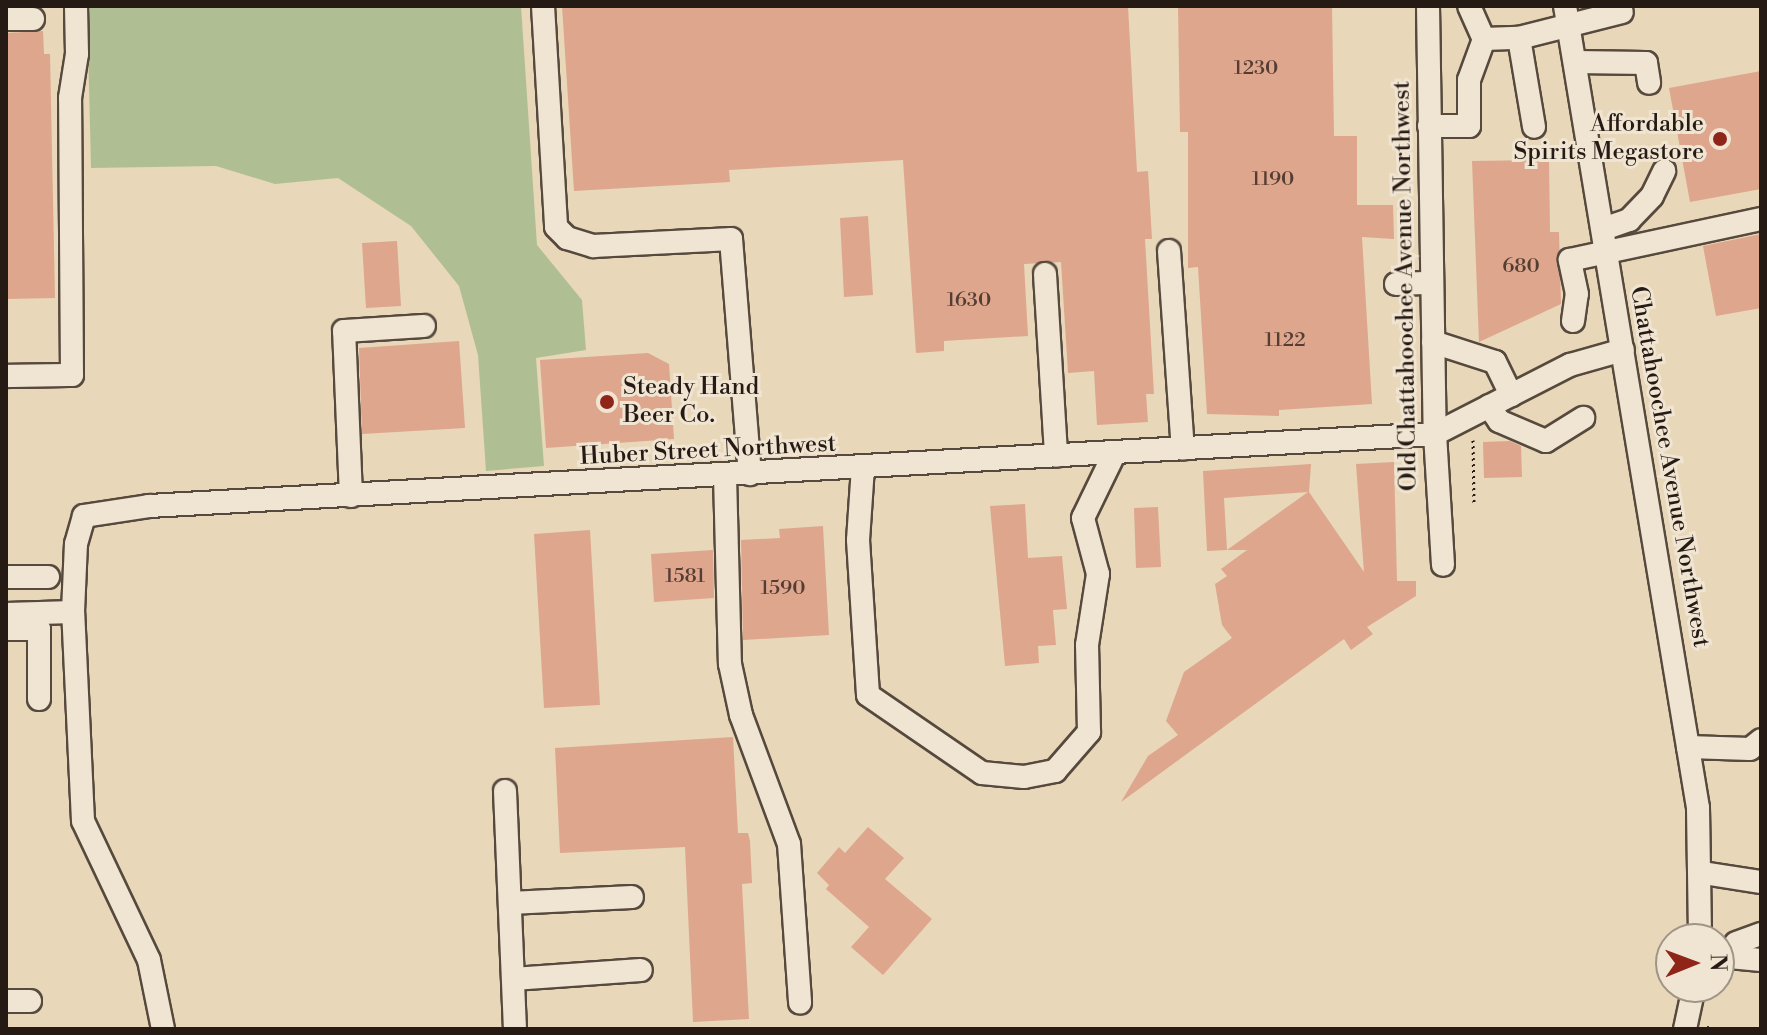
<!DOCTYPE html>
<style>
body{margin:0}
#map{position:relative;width:1767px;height:1035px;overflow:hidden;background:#e8d7b9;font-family:"Libre Bodoni",serif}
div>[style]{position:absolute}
.green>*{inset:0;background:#b0bf93}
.building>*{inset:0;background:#dea68d}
.path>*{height:3px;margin-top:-1.5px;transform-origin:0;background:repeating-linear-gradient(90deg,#261a14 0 2px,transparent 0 6px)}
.roads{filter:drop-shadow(2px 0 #56493d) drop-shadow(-2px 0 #56493d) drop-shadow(0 2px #56493d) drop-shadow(0 -2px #56493d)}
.minor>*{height:22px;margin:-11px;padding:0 11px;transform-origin:11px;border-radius:11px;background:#f0e5d2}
.dots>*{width:22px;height:22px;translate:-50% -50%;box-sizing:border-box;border:4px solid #f0e5d2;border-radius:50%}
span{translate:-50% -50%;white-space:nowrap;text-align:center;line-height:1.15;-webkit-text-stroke:6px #f0e5d2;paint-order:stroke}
.number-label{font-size:20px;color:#543d32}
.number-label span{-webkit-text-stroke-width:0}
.poi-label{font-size:24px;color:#261a14}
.right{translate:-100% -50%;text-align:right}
.left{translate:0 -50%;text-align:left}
.street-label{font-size:24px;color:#261a14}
.frame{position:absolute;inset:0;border:8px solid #261a14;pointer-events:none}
.north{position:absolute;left:1655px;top:923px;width:80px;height:80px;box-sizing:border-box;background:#f0e5d2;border:2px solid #9f9486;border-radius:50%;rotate:89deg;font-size:22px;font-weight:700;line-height:32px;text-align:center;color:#261a14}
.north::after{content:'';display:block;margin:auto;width:28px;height:36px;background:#8f2418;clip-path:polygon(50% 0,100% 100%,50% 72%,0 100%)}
</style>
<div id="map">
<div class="green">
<i style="clip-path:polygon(87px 6px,521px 6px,537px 245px,582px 300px,586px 350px,536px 358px,544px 466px,486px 471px,478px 355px,459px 286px,411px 226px,338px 178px,275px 184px,216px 166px,91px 168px)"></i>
</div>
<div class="building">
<i style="clip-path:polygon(562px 6px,1128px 6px,1137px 172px,1148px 171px,1152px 239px,1145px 239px,1154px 394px,1146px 394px,1148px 422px,1097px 425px,1094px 371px,1068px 373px,1061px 262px,1024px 264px,1028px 336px,944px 341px,944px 351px,916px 353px,903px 160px,729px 170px,730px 182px,574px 191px)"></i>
<i style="clip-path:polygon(1178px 6px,1332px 6px,1334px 136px,1357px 136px,1357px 205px,1393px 205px,1394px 239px,1362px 237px,1372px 404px,1279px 410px,1279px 416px,1207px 414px,1198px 267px,1188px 268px,1188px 132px,1180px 132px)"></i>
<i style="clip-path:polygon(43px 31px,44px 54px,50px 54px,55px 298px,6px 299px,6px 33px)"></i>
<i style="clip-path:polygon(1761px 71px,1761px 189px,1690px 202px,1669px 88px)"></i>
<i style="clip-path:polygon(1549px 160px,1550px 232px,1559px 232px,1561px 304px,1479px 342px,1472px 161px)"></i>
<i style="clip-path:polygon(868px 216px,873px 295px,844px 297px,840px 218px)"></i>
<i style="clip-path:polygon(1761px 234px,1761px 308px,1716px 316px,1703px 246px)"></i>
<i style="clip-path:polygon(397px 241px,401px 306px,366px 308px,362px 243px)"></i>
<i style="clip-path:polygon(459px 341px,465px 428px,362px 434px,359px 348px)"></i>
<i style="clip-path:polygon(648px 353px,669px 364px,674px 439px,546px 448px,540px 360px)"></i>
<i style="clip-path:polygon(1510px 441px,1521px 446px,1522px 477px,1484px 478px,1483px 442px)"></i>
<i style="clip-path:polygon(1394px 462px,1397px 581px,1416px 581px,1416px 596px,1367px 627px,1373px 634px,1351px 650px,1344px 639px,1121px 802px,1148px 756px,1178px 735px,1166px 721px,1184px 672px,1232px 638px,1222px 625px,1215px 584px,1227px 576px,1221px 569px,1247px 550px,1227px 550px,1308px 492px,1224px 498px,1227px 550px,1207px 551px,1203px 471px,1311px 464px,1309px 492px,1364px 572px,1356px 464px)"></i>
<i style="clip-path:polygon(1025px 504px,1028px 558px,1062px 556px,1067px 609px,1053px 610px,1056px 645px,1038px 646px,1039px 663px,1005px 666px,990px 506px)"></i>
<i style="clip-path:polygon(1158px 507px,1161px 567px,1136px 568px,1134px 508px)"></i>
<i style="clip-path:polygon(823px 526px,829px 635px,743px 640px,741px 540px,780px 538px,779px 529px)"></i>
<i style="clip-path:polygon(590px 530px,600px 705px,544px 708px,534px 534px)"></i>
<i style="clip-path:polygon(713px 550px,714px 598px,654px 602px,651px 554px)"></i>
<i style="clip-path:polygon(733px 737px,738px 833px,748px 833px,750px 841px,752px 883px,742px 884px,749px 1019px,693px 1022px,685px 847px,560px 853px,555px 748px)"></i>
<i style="clip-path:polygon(868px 827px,904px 858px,885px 879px,932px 919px,883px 975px,851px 947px,869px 927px,826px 889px,829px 885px,817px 873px,839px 847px,845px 853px)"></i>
</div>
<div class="path">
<i style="left:1473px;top:440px;width:64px;rotate:89.1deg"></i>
<i style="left:1707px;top:1027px;width:13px;rotate:9deg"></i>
</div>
<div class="roads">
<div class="minor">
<i style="left:543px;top:6px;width:221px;rotate:86.6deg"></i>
<i style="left:556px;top:227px;width:16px;rotate:45deg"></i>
<i style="left:567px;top:238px;width:28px;rotate:17deg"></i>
<i style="left:594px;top:246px;width:137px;rotate:-2.9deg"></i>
<i style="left:731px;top:239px;width:236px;rotate:85.4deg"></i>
<i style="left:1428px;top:6px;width:428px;rotate:89.1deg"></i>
<i style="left:1435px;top:434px;width:131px;rotate:86.5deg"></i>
<i style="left:1469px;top:6px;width:36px;rotate:66deg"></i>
<i style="left:1484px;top:39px;width:35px;rotate:-2deg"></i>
<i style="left:1519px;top:38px;width:106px;rotate:-14.2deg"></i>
<i style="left:1565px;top:6px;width:813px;rotate:80.58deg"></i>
<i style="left:1698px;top:808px;width:131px;rotate:89.1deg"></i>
<i style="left:6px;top:19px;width:27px"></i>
<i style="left:1519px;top:38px;width:90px;rotate:80.4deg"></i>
<i style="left:1575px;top:62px;width:71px;rotate:0.8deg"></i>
<i style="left:1646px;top:63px;width:20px;rotate:81deg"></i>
<i style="left:1429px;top:126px;width:40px"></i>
<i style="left:1469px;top:126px;width:46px;rotate:-90deg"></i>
<i style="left:1469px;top:80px;width:44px;rotate:-69.9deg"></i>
<i style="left:1603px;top:229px;width:28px;rotate:-19deg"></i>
<i style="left:1629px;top:220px;width:33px;rotate:-46deg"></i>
<i style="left:1652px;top:196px;width:28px;rotate:-64deg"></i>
<i style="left:1169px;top:251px;width:198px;rotate:86deg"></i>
<i style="left:1045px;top:274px;width:182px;rotate:86.5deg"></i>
<i style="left:1396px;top:284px;width:36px;rotate:-2deg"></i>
<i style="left:1573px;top:321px;width:27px;rotate:-82deg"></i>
<i style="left:1577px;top:294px;width:35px;rotate:-102deg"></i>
<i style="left:1570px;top:260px;width:195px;rotate:-12.1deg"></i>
<i style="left:1433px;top:342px;width:65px;rotate:17.9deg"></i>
<i style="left:1495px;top:362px;width:37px;rotate:64deg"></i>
<i style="left:6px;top:376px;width:66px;rotate:-0.9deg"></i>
<i style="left:72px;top:375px;width:277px;rotate:-90.4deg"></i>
<i style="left:70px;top:98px;width:45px;rotate:-81deg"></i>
<i style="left:77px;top:54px;width:48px;rotate:-91.2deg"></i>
<i style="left:1489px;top:406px;width:18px;rotate:56deg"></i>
<i style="left:1499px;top:421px;width:51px;rotate:23.1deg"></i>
<i style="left:1546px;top:441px;width:44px;rotate:-31.9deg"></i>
<i style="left:863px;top:467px;width:73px;rotate:93.9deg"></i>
<i style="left:858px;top:540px;width:155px;rotate:86.3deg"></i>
<i style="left:868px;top:695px;width:138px;rotate:34.4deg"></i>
<i style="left:982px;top:773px;width:42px;rotate:5.4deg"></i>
<i style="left:1024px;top:777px;width:32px;rotate:-11deg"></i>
<i style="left:1055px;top:771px;width:52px;rotate:-48.9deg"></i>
<i style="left:1089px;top:732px;width:87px;rotate:-91.3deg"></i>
<i style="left:1087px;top:645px;width:72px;rotate:-81.2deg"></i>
<i style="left:1098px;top:574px;width:58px;rotate:-105deg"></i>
<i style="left:1083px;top:518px;width:73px;rotate:-64.1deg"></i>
<i style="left:725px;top:476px;width:188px;rotate:88.5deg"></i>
<i style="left:730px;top:664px;width:52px;rotate:77.8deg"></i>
<i style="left:741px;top:715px;width:138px;rotate:69.6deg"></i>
<i style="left:789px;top:844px;width:159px;rotate:86deg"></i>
<i style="left:351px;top:496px;width:165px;rotate:-92.4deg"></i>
<i style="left:344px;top:331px;width:80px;rotate:-3.6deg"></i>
<i style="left:6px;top:577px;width:42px"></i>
<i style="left:6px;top:614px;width:67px;rotate:-1.7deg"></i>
<i style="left:6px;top:629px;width:33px"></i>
<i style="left:39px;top:629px;width:70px;rotate:90deg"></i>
<i style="left:1688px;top:747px;width:62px;rotate:1.8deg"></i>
<i style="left:1750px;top:749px;width:14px;rotate:-39deg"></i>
<i style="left:505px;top:791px;width:238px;rotate:87.6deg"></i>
<i style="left:1703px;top:873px;width:59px;rotate:8.8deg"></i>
<i style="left:510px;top:903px;width:122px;rotate:-2.8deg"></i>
<i style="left:1736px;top:943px;width:27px;rotate:-20deg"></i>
<i style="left:1719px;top:956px;width:42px;rotate:5.4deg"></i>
<i style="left:513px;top:979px;width:128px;rotate:-4deg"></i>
<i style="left:6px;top:1001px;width:24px"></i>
<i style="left:163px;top:1029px;width:70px;rotate:-101.5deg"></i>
<i style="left:149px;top:960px;width:154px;rotate:-115.4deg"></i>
<i style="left:83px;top:821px;width:209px;rotate:-92.7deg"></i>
<i style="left:73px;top:612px;width:68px;rotate:-87.5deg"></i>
<i style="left:76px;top:544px;width:29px;rotate:-74deg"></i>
<i style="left:84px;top:516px;width:66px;rotate:-8.7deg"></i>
<i style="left:149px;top:506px;width:1288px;rotate:-3.2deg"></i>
<i style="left:1435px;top:434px;width:152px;rotate:-27.1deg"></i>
<i style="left:1570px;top:365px;width:55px;rotate:-15.8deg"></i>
<i style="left:1685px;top:1029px;width:43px;rotate:-77.9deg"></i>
</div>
</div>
<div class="dots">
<i style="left:1720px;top:139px;background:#8f2418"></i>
<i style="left:607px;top:402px;background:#8f2418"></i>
</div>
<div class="number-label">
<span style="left:1256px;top:68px">1230</span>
<span style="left:1273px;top:179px">1190</span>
<span style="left:1521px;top:266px">680</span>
<span style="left:969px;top:300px">1630</span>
<span style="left:1285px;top:340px">1122</span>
<span style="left:685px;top:576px">1581</span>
<span style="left:783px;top:588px">1590</span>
</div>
<div class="poi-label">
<span class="right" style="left:1704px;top:139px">Affordable<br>Spirits Megastore</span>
<span class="left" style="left:623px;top:402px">Steady Hand<br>Beer Co.</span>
</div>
<div class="street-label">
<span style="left:1406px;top:286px;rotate:-91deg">Old Chattahoochee Avenue Northwest</span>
<span style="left:708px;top:451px;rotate:-3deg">Huber Street Northwest</span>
<span style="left:1669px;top:467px;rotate:80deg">Chattahoochee Avenue Northwest</span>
</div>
<div class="frame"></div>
<div class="north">N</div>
</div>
